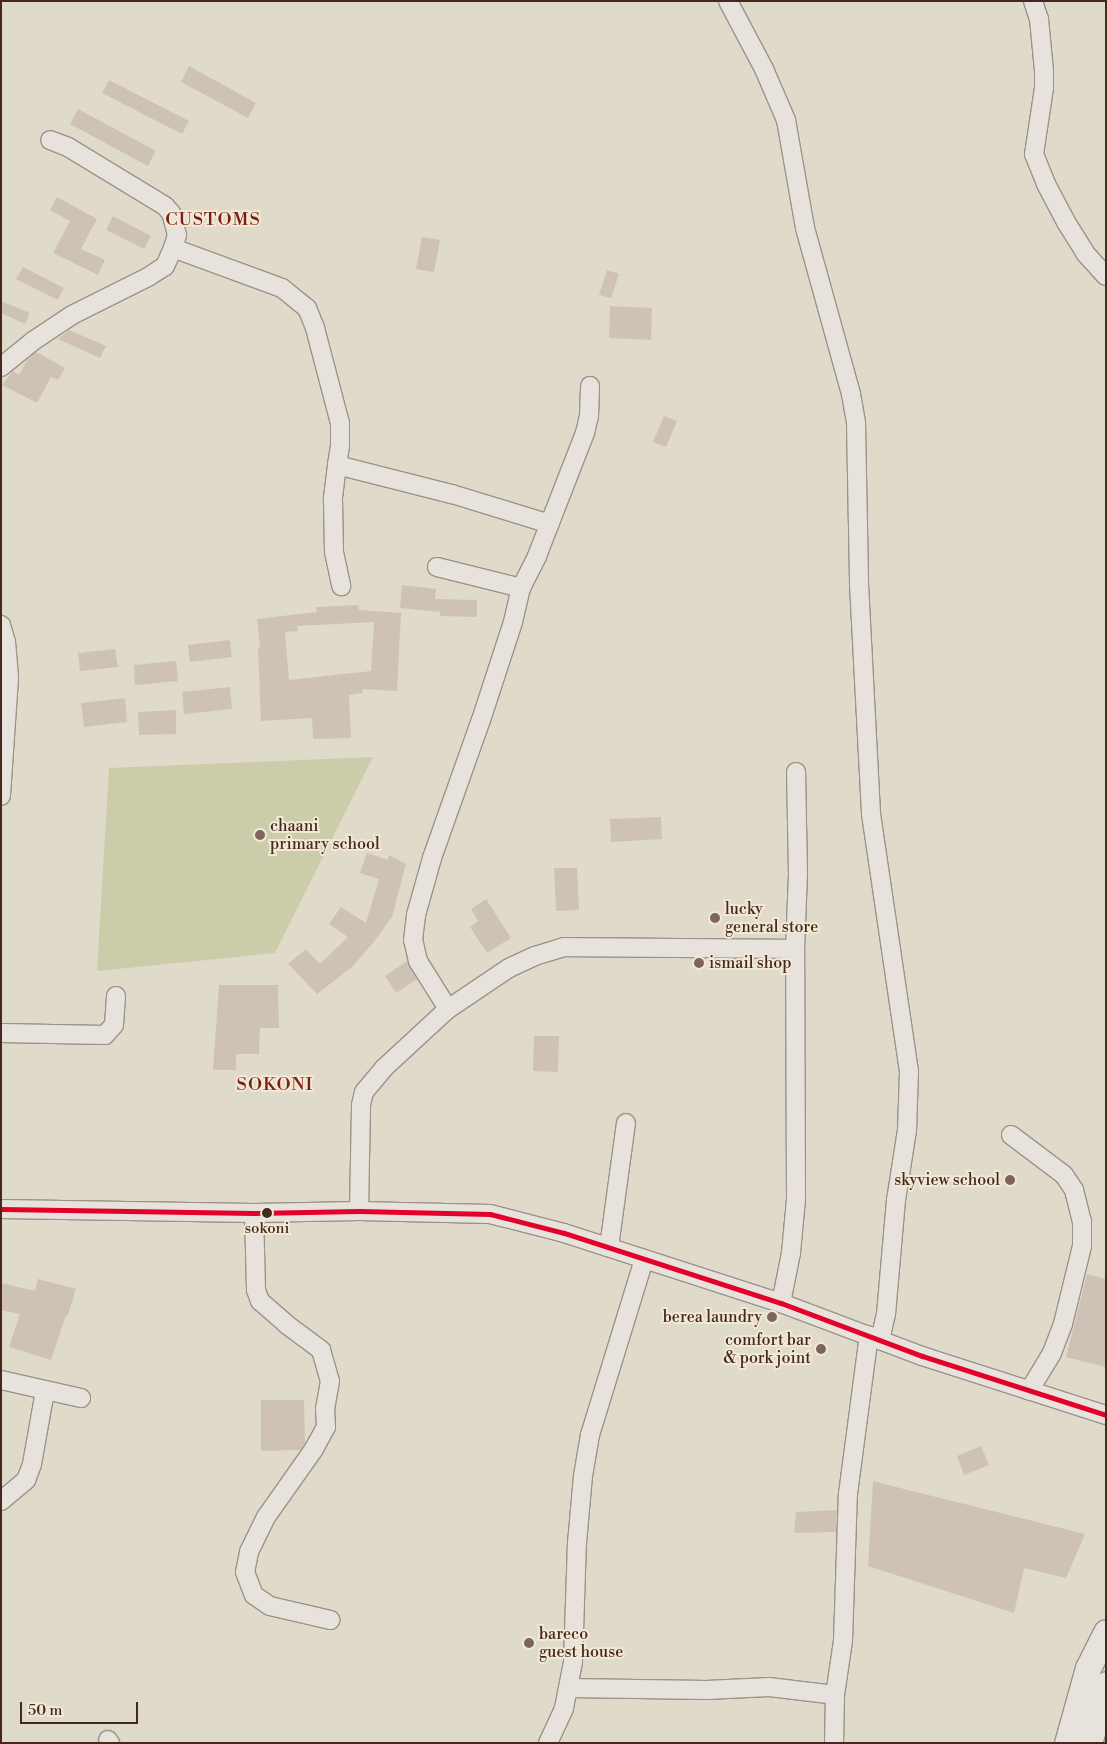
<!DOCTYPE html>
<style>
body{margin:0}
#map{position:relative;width:1107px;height:1744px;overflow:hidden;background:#e0daca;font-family:"Libre Bodoni",serif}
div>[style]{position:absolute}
.green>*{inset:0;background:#cbccaa}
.building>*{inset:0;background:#cec2b7}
.roads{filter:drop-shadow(1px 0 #9b9389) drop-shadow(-1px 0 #9b9389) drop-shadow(0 1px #9b9389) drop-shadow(0 -1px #9b9389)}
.street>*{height:18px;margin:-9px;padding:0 9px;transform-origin:9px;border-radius:9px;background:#e7e3dc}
.secondary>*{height:25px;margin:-12.5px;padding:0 12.5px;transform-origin:12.5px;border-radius:12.5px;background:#e7e3dc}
.bus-1>*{height:5px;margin:-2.5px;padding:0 2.5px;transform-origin:2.5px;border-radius:2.5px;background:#e4002b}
.dots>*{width:14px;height:14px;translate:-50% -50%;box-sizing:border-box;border:2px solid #f1e9d6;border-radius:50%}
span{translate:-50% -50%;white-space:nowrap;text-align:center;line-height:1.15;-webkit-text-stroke:4px #f1e9d6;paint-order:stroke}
.bus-label{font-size:15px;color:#47281c}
.poi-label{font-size:16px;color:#47281c}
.left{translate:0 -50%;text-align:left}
.right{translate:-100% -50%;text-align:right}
.neighbourhood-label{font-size:18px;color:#7a1f14;letter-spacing:1px}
.frame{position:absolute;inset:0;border:2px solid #47281c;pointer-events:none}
.scale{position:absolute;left:20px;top:1702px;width:118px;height:22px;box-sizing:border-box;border:2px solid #47281c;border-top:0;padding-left:6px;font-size:15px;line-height:18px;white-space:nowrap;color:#47281c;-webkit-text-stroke:4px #f1e9d6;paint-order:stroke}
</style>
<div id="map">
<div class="green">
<i style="clip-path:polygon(373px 757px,275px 953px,97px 971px,109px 768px)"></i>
</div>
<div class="building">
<i style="clip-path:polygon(189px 66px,256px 103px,248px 118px,181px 82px)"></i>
<i style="clip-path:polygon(109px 80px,189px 121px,182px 134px,102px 93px)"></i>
<i style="clip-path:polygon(78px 109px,156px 151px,148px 166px,70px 124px)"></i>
<i style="clip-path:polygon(57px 197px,97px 219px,81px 249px,105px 260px,98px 275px,53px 253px,70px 221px,50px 210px)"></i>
<i style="clip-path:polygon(113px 216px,151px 236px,144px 249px,106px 230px)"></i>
<i style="clip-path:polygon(422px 237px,440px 240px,434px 272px,416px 269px)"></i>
<i style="clip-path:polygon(23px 267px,64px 288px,58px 300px,16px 279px)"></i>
<i style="clip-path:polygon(607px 270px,619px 274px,611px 298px,599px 295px)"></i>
<i style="clip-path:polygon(1px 301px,30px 313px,25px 324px,1px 313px)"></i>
<i style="clip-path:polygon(610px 306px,652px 308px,651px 340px,609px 338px)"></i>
<i style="clip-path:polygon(69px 330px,106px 346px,100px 358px,58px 339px)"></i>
<i style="clip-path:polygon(36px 352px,65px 368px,58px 380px,51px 377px,37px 403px,2px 385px,13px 371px,19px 375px,27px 360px)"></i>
<i style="clip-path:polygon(664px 416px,677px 421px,666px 447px,653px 442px)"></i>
<i style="clip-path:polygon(402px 585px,436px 589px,435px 599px,477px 600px,477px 617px,440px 616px,440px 612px,400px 608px)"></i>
<i style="clip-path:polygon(evenodd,358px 605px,359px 610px,401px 613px,397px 691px,362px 689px,363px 693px,349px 695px,351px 738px,313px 739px,312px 718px,261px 721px,258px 648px,260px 647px,257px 619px,317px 612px,316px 607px,358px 605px,374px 622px,371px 671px,289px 680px,285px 632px,298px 631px,297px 626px,374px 622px)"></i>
<i style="clip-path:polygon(230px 640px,232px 657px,190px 662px,188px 645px)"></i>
<i style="clip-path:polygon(115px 649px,118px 667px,80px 671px,78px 653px)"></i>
<i style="clip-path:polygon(176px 661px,178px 681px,135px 685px,134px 665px)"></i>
<i style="clip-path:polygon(230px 687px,232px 709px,184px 714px,182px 692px)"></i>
<i style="clip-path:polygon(125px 698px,127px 722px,84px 727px,81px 703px)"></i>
<i style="clip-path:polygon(176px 710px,176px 734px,139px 735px,138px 712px)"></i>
<i style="clip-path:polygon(661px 817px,662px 839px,611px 842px,610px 819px)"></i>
<i style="clip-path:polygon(367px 853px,388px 860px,389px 855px,406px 864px,392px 917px,373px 943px,352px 967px,317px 994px,288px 964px,306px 949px,320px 964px,348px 937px,329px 924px,341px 907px,366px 923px,379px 879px,360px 873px)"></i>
<i style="clip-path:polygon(554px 868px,577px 868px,579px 910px,556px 911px)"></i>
<i style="clip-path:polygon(486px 899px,511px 938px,487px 953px,470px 927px,478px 921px,471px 909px)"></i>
<i style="clip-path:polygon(407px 961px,417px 979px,396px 993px,385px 976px)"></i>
<i style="clip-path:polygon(219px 985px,278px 985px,279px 1028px,260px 1028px,259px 1054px,236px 1054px,236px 1070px,213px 1070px)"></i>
<i style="clip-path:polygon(534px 1036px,559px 1036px,558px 1072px,533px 1071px)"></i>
<i style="clip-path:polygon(1087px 1274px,1106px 1279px,1106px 1367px,1066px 1357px)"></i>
<i style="clip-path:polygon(38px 1279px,76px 1289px,68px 1315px,66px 1315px,51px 1360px,9px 1347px,20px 1314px,1px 1310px,1px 1283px,35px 1291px)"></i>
<i style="clip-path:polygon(261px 1400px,304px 1400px,305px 1444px,300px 1450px,261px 1451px)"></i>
<i style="clip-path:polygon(981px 1446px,989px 1465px,964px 1475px,957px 1456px)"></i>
<i style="clip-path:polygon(873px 1481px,904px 1489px,1085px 1534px,1066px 1578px,1024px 1568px,1014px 1613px,868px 1566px)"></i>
<i style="clip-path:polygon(837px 1510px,836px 1532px,794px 1533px,796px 1512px)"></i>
</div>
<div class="roads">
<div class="street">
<i style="left:728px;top:1px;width:77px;rotate:62.1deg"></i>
<i style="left:764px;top:69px;width:56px;rotate:66.7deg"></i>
<i style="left:786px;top:120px;width:110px;rotate:80deg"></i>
<i style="left:805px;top:228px;width:172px;rotate:74.5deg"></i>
<i style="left:851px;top:394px;width:29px;rotate:80deg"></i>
<i style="left:856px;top:423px;width:161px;rotate:88.9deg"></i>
<i style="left:859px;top:584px;width:230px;rotate:87deg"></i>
<i style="left:871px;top:814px;width:260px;rotate:81.6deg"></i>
<i style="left:909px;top:1071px;width:59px;rotate:91.9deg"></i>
<i style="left:907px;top:1130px;width:71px;rotate:98.9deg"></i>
<i style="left:896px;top:1200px;width:114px;rotate:95deg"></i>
<i style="left:886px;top:1314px;width:27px;rotate:103deg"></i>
<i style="left:1033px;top:1px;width:19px;rotate:72deg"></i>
<i style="left:1039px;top:19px;width:52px;rotate:84.5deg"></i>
<i style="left:1044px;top:71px;width:17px;rotate:90deg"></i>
<i style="left:1044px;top:88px;width:67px;rotate:98.6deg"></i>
<i style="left:1034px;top:154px;width:32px;rotate:68deg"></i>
<i style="left:1046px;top:184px;width:43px;rotate:62.2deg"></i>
<i style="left:1066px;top:222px;width:36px;rotate:58deg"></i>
<i style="left:1085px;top:253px;width:31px;rotate:48deg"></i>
<i style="left:173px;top:248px;width:116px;rotate:20.2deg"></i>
<i style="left:282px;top:288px;width:32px;rotate:39deg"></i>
<i style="left:307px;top:308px;width:22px;rotate:68deg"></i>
<i style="left:315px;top:328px;width:98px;rotate:75.3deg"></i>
<i style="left:340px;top:423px;width:23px;rotate:90deg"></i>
<i style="left:340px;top:446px;width:19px;rotate:99deg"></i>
<i style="left:337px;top:465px;width:119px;rotate:14.2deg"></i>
<i style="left:452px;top:494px;width:102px;rotate:17deg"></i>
<i style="left:1px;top:367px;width:41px;rotate:-39.1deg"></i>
<i style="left:33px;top:341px;width:47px;rotate:-33.7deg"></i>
<i style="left:72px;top:315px;width:85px;rotate:-26.6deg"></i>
<i style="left:148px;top:277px;width:20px;rotate:-33deg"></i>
<i style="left:165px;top:266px;width:20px;rotate:-66deg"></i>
<i style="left:173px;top:248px;width:14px;rotate:-73deg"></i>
<i style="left:177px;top:235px;width:23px;rotate:-105deg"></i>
<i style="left:171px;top:213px;width:9px;rotate:-131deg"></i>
<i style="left:165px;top:206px;width:114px;rotate:-148.7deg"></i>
<i style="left:68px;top:147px;width:19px;rotate:-159deg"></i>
<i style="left:337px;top:465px;width:35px;rotate:97deg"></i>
<i style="left:333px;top:500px;width:52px;rotate:88.9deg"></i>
<i style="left:334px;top:552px;width:35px;rotate:78deg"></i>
<i style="left:437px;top:567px;width:87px;rotate:14deg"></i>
<i style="left:1px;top:625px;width:18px;rotate:74deg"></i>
<i style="left:6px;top:642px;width:36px;rotate:85deg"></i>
<i style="left:9px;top:678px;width:118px;rotate:93.9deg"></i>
<i style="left:448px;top:1009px;width:57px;rotate:-122deg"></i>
<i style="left:418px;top:961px;width:22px;rotate:-103deg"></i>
<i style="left:413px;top:940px;width:25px;rotate:-83deg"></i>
<i style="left:416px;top:915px;width:59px;rotate:-74.3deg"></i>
<i style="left:432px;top:858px;width:146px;rotate:-70.5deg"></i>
<i style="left:481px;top:720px;width:103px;rotate:-71.9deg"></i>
<i style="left:513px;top:622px;width:35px;rotate:-77deg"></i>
<i style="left:521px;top:588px;width:36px;rotate:-63deg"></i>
<i style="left:537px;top:556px;width:132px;rotate:-68.7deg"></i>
<i style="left:585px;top:433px;width:17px;rotate:-77deg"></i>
<i style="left:589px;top:416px;width:30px;rotate:-88deg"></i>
<i style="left:1px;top:1033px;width:104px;rotate:1.1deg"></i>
<i style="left:105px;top:1035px;width:13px;rotate:-48deg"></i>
<i style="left:114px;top:1025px;width:29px;rotate:-86deg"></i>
<i style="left:1011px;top:1135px;width:66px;rotate:37deg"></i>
<i style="left:1064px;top:1175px;width:18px;rotate:56deg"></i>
<i style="left:1074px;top:1190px;width:32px;rotate:76deg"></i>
<i style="left:1082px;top:1221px;width:25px;rotate:90deg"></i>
<i style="left:1082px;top:1246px;width:80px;rotate:103.7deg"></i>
<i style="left:1063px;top:1324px;width:31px;rotate:111deg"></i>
<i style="left:1052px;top:1353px;width:44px;rotate:121.2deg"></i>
<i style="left:1px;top:1209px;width:253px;rotate:0.9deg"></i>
<i style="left:254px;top:1213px;width:105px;rotate:-1.1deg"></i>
<i style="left:359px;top:1211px;width:131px;rotate:1.3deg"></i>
<i style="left:490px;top:1214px;width:76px;rotate:14.4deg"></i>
<i style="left:564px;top:1233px;width:228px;rotate:17.9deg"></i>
<i style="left:781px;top:1303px;width:151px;rotate:20.6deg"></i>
<i style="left:922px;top:1356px;width:193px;rotate:17.8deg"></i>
<i style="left:359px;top:1211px;width:106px;rotate:-88.9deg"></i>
<i style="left:361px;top:1105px;width:13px;rotate:-77deg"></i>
<i style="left:364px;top:1092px;width:31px;rotate:-50deg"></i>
<i style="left:384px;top:1068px;width:87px;rotate:-42.7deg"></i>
<i style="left:448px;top:1009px;width:73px;rotate:-33.9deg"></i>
<i style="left:509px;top:968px;width:29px;rotate:-25deg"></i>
<i style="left:535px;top:956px;width:30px;rotate:-17deg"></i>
<i style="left:564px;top:947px;width:231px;rotate:0.5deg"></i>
<i style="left:254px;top:1213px;width:77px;rotate:88.5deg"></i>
<i style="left:256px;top:1290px;width:12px;rotate:70deg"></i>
<i style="left:260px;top:1301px;width:35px;rotate:41deg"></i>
<i style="left:286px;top:1324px;width:44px;rotate:36.6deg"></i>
<i style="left:321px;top:1350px;width:32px;rotate:74deg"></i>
<i style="left:330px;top:1381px;width:27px;rotate:100deg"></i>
<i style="left:325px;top:1408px;width:19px;rotate:87deg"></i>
<i style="left:326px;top:1427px;width:25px;rotate:119deg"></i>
<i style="left:314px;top:1449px;width:83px;rotate:125.2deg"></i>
<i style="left:266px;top:1517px;width:39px;rotate:116deg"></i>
<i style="left:249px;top:1552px;width:20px;rotate:101deg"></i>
<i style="left:245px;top:1572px;width:25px;rotate:69deg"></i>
<i style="left:254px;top:1595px;width:19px;rotate:35deg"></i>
<i style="left:270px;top:1606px;width:62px;rotate:13.1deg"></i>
<i style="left:609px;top:1247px;width:125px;rotate:-82.2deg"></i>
<i style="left:781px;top:1303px;width:51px;rotate:-78.7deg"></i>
<i style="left:791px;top:1253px;width:54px;rotate:-84.7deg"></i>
<i style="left:796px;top:1199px;width:250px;rotate:-90.2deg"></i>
<i style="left:795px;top:949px;width:75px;rotate:-87.7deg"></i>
<i style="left:798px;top:874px;width:102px;rotate:-91.1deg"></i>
<i style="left:1px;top:1380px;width:82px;rotate:12.7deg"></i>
<i style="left:1px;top:1501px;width:33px;rotate:-40deg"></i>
<i style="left:26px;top:1480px;width:17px;rotate:-69deg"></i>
<i style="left:32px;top:1464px;width:74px;rotate:-79.9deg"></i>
<i style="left:568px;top:1688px;width:139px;rotate:0.8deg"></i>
<i style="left:707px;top:1690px;width:62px;rotate:-2.8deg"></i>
<i style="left:769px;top:1687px;width:66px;rotate:6.9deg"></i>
<i style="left:108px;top:1740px;width:4px;rotate:56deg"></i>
<i style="left:548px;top:1743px;width:38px;rotate:-65deg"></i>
<i style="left:564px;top:1708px;width:47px;rotate:-78.9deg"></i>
<i style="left:573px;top:1662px;width:119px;rotate:-88.1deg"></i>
<i style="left:577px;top:1543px;width:67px;rotate:-84.9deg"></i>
<i style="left:583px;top:1476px;width:42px;rotate:-80.3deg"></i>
<i style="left:590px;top:1435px;width:183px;rotate:-72.9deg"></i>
<i style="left:834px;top:1743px;width:48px;rotate:-88.8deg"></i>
<i style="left:835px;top:1695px;width:55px;rotate:-81.6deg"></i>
<i style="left:843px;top:1641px;width:147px;rotate:-88.1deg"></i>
<i style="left:848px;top:1494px;width:160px;rotate:-82.5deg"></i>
</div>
<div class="secondary">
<i style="left:1067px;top:1743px;width:78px;rotate:-74.4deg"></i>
<i style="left:1088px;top:1668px;width:40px;rotate:-63.4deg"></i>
<i style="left:1089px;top:1743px;width:61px;rotate:-73.9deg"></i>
</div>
</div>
<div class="bus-1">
<i style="left:1px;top:1209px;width:253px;rotate:0.9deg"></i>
<i style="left:254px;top:1213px;width:105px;rotate:-1.1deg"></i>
<i style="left:359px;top:1211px;width:131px;rotate:1.3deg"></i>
<i style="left:490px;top:1214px;width:76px;rotate:14.4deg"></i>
<i style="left:564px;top:1233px;width:228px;rotate:17.9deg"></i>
<i style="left:781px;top:1303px;width:151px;rotate:20.6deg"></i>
<i style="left:922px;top:1356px;width:193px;rotate:17.8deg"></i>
</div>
<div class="dots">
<i style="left:260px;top:835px;background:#7d6659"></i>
<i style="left:715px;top:918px;background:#7d6659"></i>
<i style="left:699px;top:963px;background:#7d6659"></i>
<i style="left:1010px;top:1180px;background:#7d6659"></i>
<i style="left:267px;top:1213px;background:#47281c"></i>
<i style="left:772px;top:1317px;background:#7d6659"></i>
<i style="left:821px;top:1349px;background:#7d6659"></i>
<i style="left:529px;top:1643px;background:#7d6659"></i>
</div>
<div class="bus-label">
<span style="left:267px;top:1229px">sokoni</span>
</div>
<div class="poi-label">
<span class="left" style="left:270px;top:835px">chaani<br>primary school</span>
<span class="left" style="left:725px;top:918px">lucky<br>general store</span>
<span class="left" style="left:709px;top:963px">ismail shop</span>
<span class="right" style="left:1000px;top:1180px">skyview school</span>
<span class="right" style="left:762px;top:1317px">berea laundry</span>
<span class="right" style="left:811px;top:1349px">comfort bar<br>&amp; pork joint</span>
<span class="left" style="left:539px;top:1643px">bareco<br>guest house</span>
</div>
<div class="neighbourhood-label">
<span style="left:213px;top:220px">CUSTOMS</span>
<span style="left:275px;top:1085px">SOKONI</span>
</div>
<div class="frame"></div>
<div class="scale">50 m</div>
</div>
